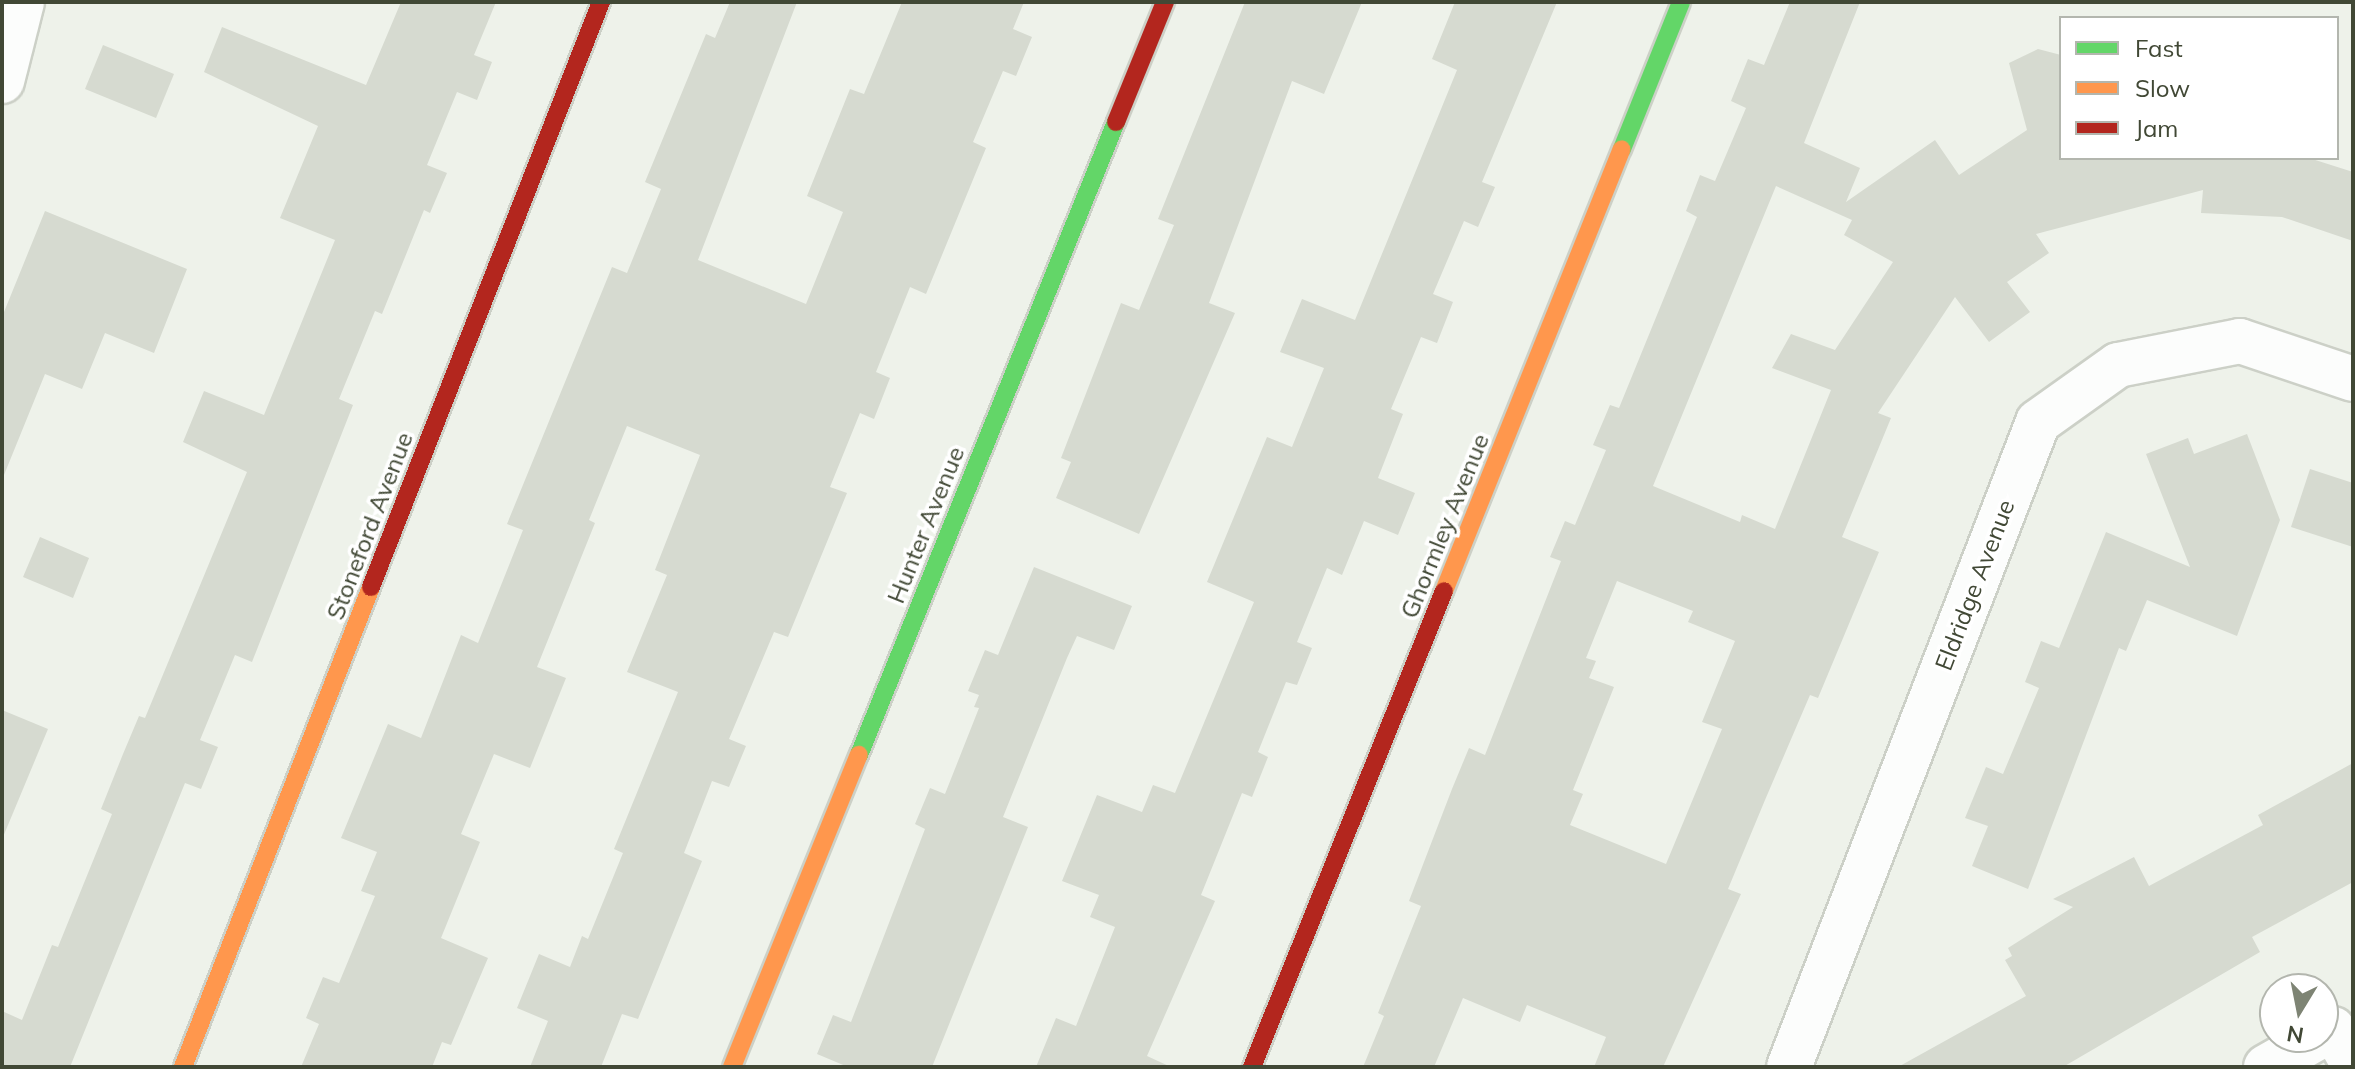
<!DOCTYPE html>
<style>
body{margin:0}
#map{position:relative;width:2355px;height:1069px;overflow:hidden;background:#eef2ea;font-family:Mulish,sans-serif}
div>[style]{position:absolute}
.building>*{inset:0;background:#d6dad0}
.roads{filter:drop-shadow(2px 0 #ccd0c7) drop-shadow(-2px 0 #ccd0c7) drop-shadow(0 2px #ccd0c7) drop-shadow(0 -2px #ccd0c7)}
.street>*{height:44px;margin:-22px;padding:0 22px;transform-origin:22px;border-radius:22px;background:#fcfdfc}
.fast>*{height:18px;margin:-9px;padding:0 9px;transform-origin:9px;border-radius:9px;background:#63d668}
.slow>*{height:18px;margin:-9px;padding:0 9px;transform-origin:9px;border-radius:9px;background:#ff974d}
.jam>*{height:18px;margin:-9px;padding:0 9px;transform-origin:9px;border-radius:9px;background:#b3261e}
span{translate:-50% -50%;white-space:nowrap;text-align:center;line-height:1.15;-webkit-text-stroke:7px #fff;paint-order:stroke}
.street-label{font-size:24px;color:#414835}
.frame{position:absolute;inset:0;border:4px solid #414835;pointer-events:none}
.legend{position:absolute;left:2059px;top:16px;width:280px;height:144px;box-sizing:border-box;background:#fff;border:2px solid #b3b6ae;margin:0;padding:10px 14px;list-style:none;font-size:24px;color:#414835}
.legend li{display:flex;align-items:center;gap:16px;height:40px}
.legend b{width:40px;border:2px solid #b3b6ae}
.north{position:absolute;left:2259px;top:973px;width:80px;height:80px;box-sizing:border-box;background:#fff;border:2px solid #b3b6ae;border-radius:50%;rotate:190deg;font-size:22px;font-weight:700;line-height:32px;text-align:center;color:#414835}
.north::after{content:'';display:block;margin:auto;width:28px;height:36px;background:#7e8474;clip-path:polygon(50% 0,100% 100%,50% 72%,0 100%)}
</style>
<div id="map">
<div class="building">
<i style="clip-path:polygon(401px 2px,496px 2px,474px 55px,492px 62px,477px 100px,457px 92px,427px 165px,447px 173px,430px 213px,424px 210px,382px 314px,375px 311px,339px 399px,353px 405px,252px 662px,235px 655px,200px 740px,218px 747px,201px 789px,185px 783px,70px 1067px,2px 1067px,2px 1011px,22px 1020px,52px 945px,58px 947px,112px 814px,101px 809px,123px 754px,139px 716px,145px 718px,247px 472px,183px 442px,204px 391px,264px 415px,335px 240px,280px 218px,318px 126px,204px 72px,222px 27px,366px 85px)"></i>
<i style="clip-path:polygon(730px 2px,797px 2px,698px 260px,806px 304px,843px 212px,807px 196px,850px 89px,864px 94px,902px 2px,1024px 2px,1013px 29px,1032px 37px,1016px 76px,1003px 71px,973px 142px,986px 148px,926px 294px,910px 287px,876px 372px,890px 378px,874px 419px,860px 413px,830px 487px,847px 493px,788px 637px,774px 632px,729px 739px,746px 746px,729px 787px,712px 781px,684px 853px,702px 861px,638px 1019px,622px 1014px,601px 1067px,530px 1067px,548px 1021px,517px 1008px,539px 954px,570px 967px,582px 936px,588px 939px,623px 853px,614px 849px,678px 692px,627px 672px,667px 575px,655px 570px,700px 455px,627px 426px,589px 520px,595px 523px,537px 667px,566px 678px,530px 768px,494px 754px,461px 834px,480px 842px,441px 938px,488px 958px,451px 1045px,442px 1042px,432px 1067px,301px 1067px,319px 1024px,306px 1018px,323px 977px,339px 983px,375px 896px,361px 891px,377px 852px,341px 838px,388px 724px,421px 738px,461px 635px,478px 643px,523px 530px,507px 524px,612px 267px,627px 273px,661px 189px,645px 182px,706px 34px,715px 38px)"></i>
<i style="clip-path:polygon(1245px 2px,1362px 2px,1324px 94px,1292px 81px,1209px 303px,1235px 313px,1139px 534px,1056px 498px,1071px 462px,1061px 458px,1121px 303px,1139px 310px,1174px 225px,1158px 219px)"></i>
<i style="clip-path:polygon(1455px 2px,1557px 2px,1482px 182px,1495px 187px,1478px 227px,1464px 221px,1433px 294px,1453px 302px,1437px 343px,1421px 337px,1391px 409px,1403px 414px,1378px 478px,1415px 493px,1398px 535px,1364px 521px,1342px 575px,1327px 568px,1297px 642px,1312px 648px,1297px 685px,1286px 682px,1258px 752px,1268px 757px,1252px 797px,1242px 793px,1201px 895px,1215px 901px,1147px 1056px,1171px 1067px,1036px 1067px,1056px 1018px,1076px 1026px,1115px 927px,1090px 917px,1099px 895px,1062px 881px,1097px 795px,1142px 812px,1153px 785px,1175px 793px,1254px 602px,1207px 582px,1267px 437px,1292px 447px,1324px 368px,1280px 352px,1302px 299px,1355px 320px,1457px 70px,1432px 59px)"></i>
<i style="clip-path:polygon(evenodd,1790px 2px,1860px 2px,1804px 143px,1860px 168px,1846px 202px,1935px 140px,1959px 175px,2027px 130px,2009px 63px,2038px 49px,2061px 55px,2061px 158px,2309px 158px,2353px 172px,2353px 241px,2282px 217px,2201px 213px,2203px 190px,2036px 234px,2049px 253px,2007px 282px,2030px 312px,1989px 342px,1955px 297px,1878px 413px,1891px 418px,1842px 537px,1879px 552px,1818px 698px,1810px 695px,1765px 800px,1728px 889px,1741px 894px,1663px 1067px,1594px 1067px,1606px 1037px,1527px 1005px,1520px 1022px,1463px 998px,1434px 1067px,1363px 1067px,1384px 1016px,1378px 1013px,1421px 906px,1409px 901px,1452px 789px,1469px 748px,1485px 755px,1561px 561px,1550px 557px,1565px 521px,1575px 525px,1606px 450px,1593px 445px,1610px 405px,1619px 408px,1697px 217px,1686px 211px,1700px 175px,1715px 181px,1746px 108px,1731px 101px,1748px 59px,1764px 65px,1790px 2px,1776px 186px,1852px 220px,1844px 235px,1893px 262px,1835px 350px,1791px 334px,1772px 368px,1831px 390px,1775px 529px,1742px 515px,1740px 522px,1653px 486px,1776px 186px,1790px 2px,1617px 581px,1693px 611px,1688px 622px,1735px 641px,1702px 722px,1722px 729px,1666px 864px,1570px 825px,1583px 794px,1573px 790px,1614px 687px,1589px 678px,1596px 661px,1586px 658px,1617px 581px)"></i>
<i style="clip-path:polygon(103px 45px,174px 74px,156px 118px,85px 89px)"></i>
<i style="clip-path:polygon(45px 211px,187px 269px,154px 353px,105px 333px,82px 389px,45px 374px,4px 475px,2px 317px)"></i>
<i style="clip-path:polygon(2247px 434px,2280px 520px,2237px 636px,2147px 600px,2126px 651px,2119px 648px,2028px 889px,1972px 866px,1988px 826px,1965px 818px,1986px 767px,2003px 774px,2039px 688px,2025px 682px,2041px 641px,2059px 648px,2106px 532px,2190px 567px,2146px 454px,2188px 438px,2194px 454px)"></i>
<i style="clip-path:polygon(2310px 469px,2353px 483px,2353px 547px,2291px 527px)"></i>
<i style="clip-path:polygon(40px 537px,89px 558px,73px 598px,23px 577px)"></i>
<i style="clip-path:polygon(1034px 567px,1132px 606px,1114px 650px,1077px 636px,1067px 658px,1003px 817px,1028px 827px,932px 1067px,848px 1067px,817px 1054px,833px 1015px,851px 1022px,925px 829px,915px 824px,930px 788px,945px 794px,979px 708px,974px 707px,979px 695px,968px 691px,985px 650px,998px 655px)"></i>
<i style="clip-path:polygon(2px 710px,48px 729px,3px 837px,2px 837px)"></i>
<i style="clip-path:polygon(2353px 763px,2353px 882px,2252px 937px,2260px 952px,2063px 1067px,1898px 1067px,2026px 996px,2005px 960px,2012px 956px,2008px 948px,2073px 907px,2053px 899px,2134px 857px,2149px 886px,2263px 825px,2258px 815px)"></i>
</div>
<div class="roads">
<div class="street">
<i style="left:2px;top:81px;width:81px;rotate:-75.8deg"></i>
<i style="left:2333px;top:1029px;width:39px;rotate:60deg"></i>
<i style="left:1789px;top:1067px;width:691px;rotate:-68.89deg"></i>
<i style="left:2038px;top:422px;width:98px;rotate:-35.5deg"></i>
<i style="left:2118px;top:365px;width:124px;rotate:-11.1deg"></i>
<i style="left:2240px;top:341px;width:119px;rotate:18.6deg"></i>
<i style="left:2266px;top:1067px;width:61px;rotate:-29.5deg"></i>
</div>
<div class="fast">
<i style="left:1622px;top:149px;width:158px;rotate:-68.1deg"></i>
<i style="left:859px;top:755px;width:683px;rotate:-67.9deg"></i>
</div>
<div class="slow">
<i style="left:1444px;top:591px;width:476px;rotate:-68.1deg"></i>
<i style="left:183px;top:1067px;width:516px;rotate:-68.61deg"></i>
<i style="left:732px;top:1067px;width:337px;rotate:-67.9deg"></i>
</div>
<div class="jam">
<i style="left:1116px;top:122px;width:130px;rotate:-67.8deg"></i>
<i style="left:371px;top:587px;width:629px;rotate:-68.54deg"></i>
<i style="left:1252px;top:1067px;width:513px;rotate:-68.03deg"></i>
</div>
</div>
<div class="street-label">
<span style="left:926px;top:525px;rotate:-68deg">Hunter Avenue</span>
<span style="left:370px;top:526px;rotate:-69deg">Stoneford Avenue</span>
<span style="left:1445px;top:526px;rotate:-68deg">Ghormley Avenue</span>
<span style="left:1975px;top:585px;rotate:-69deg">Eldridge Avenue</span>
</div>
<div class="frame"></div>
<ul class="legend">
<li><b style="height:10px;background:#63d668"></b>Fast</li>
<li><b style="height:10px;background:#ff974d"></b>Slow</li>
<li><b style="height:10px;background:#b3261e"></b>Jam</li>
</ul>
<div class="north">N</div>
</div>
